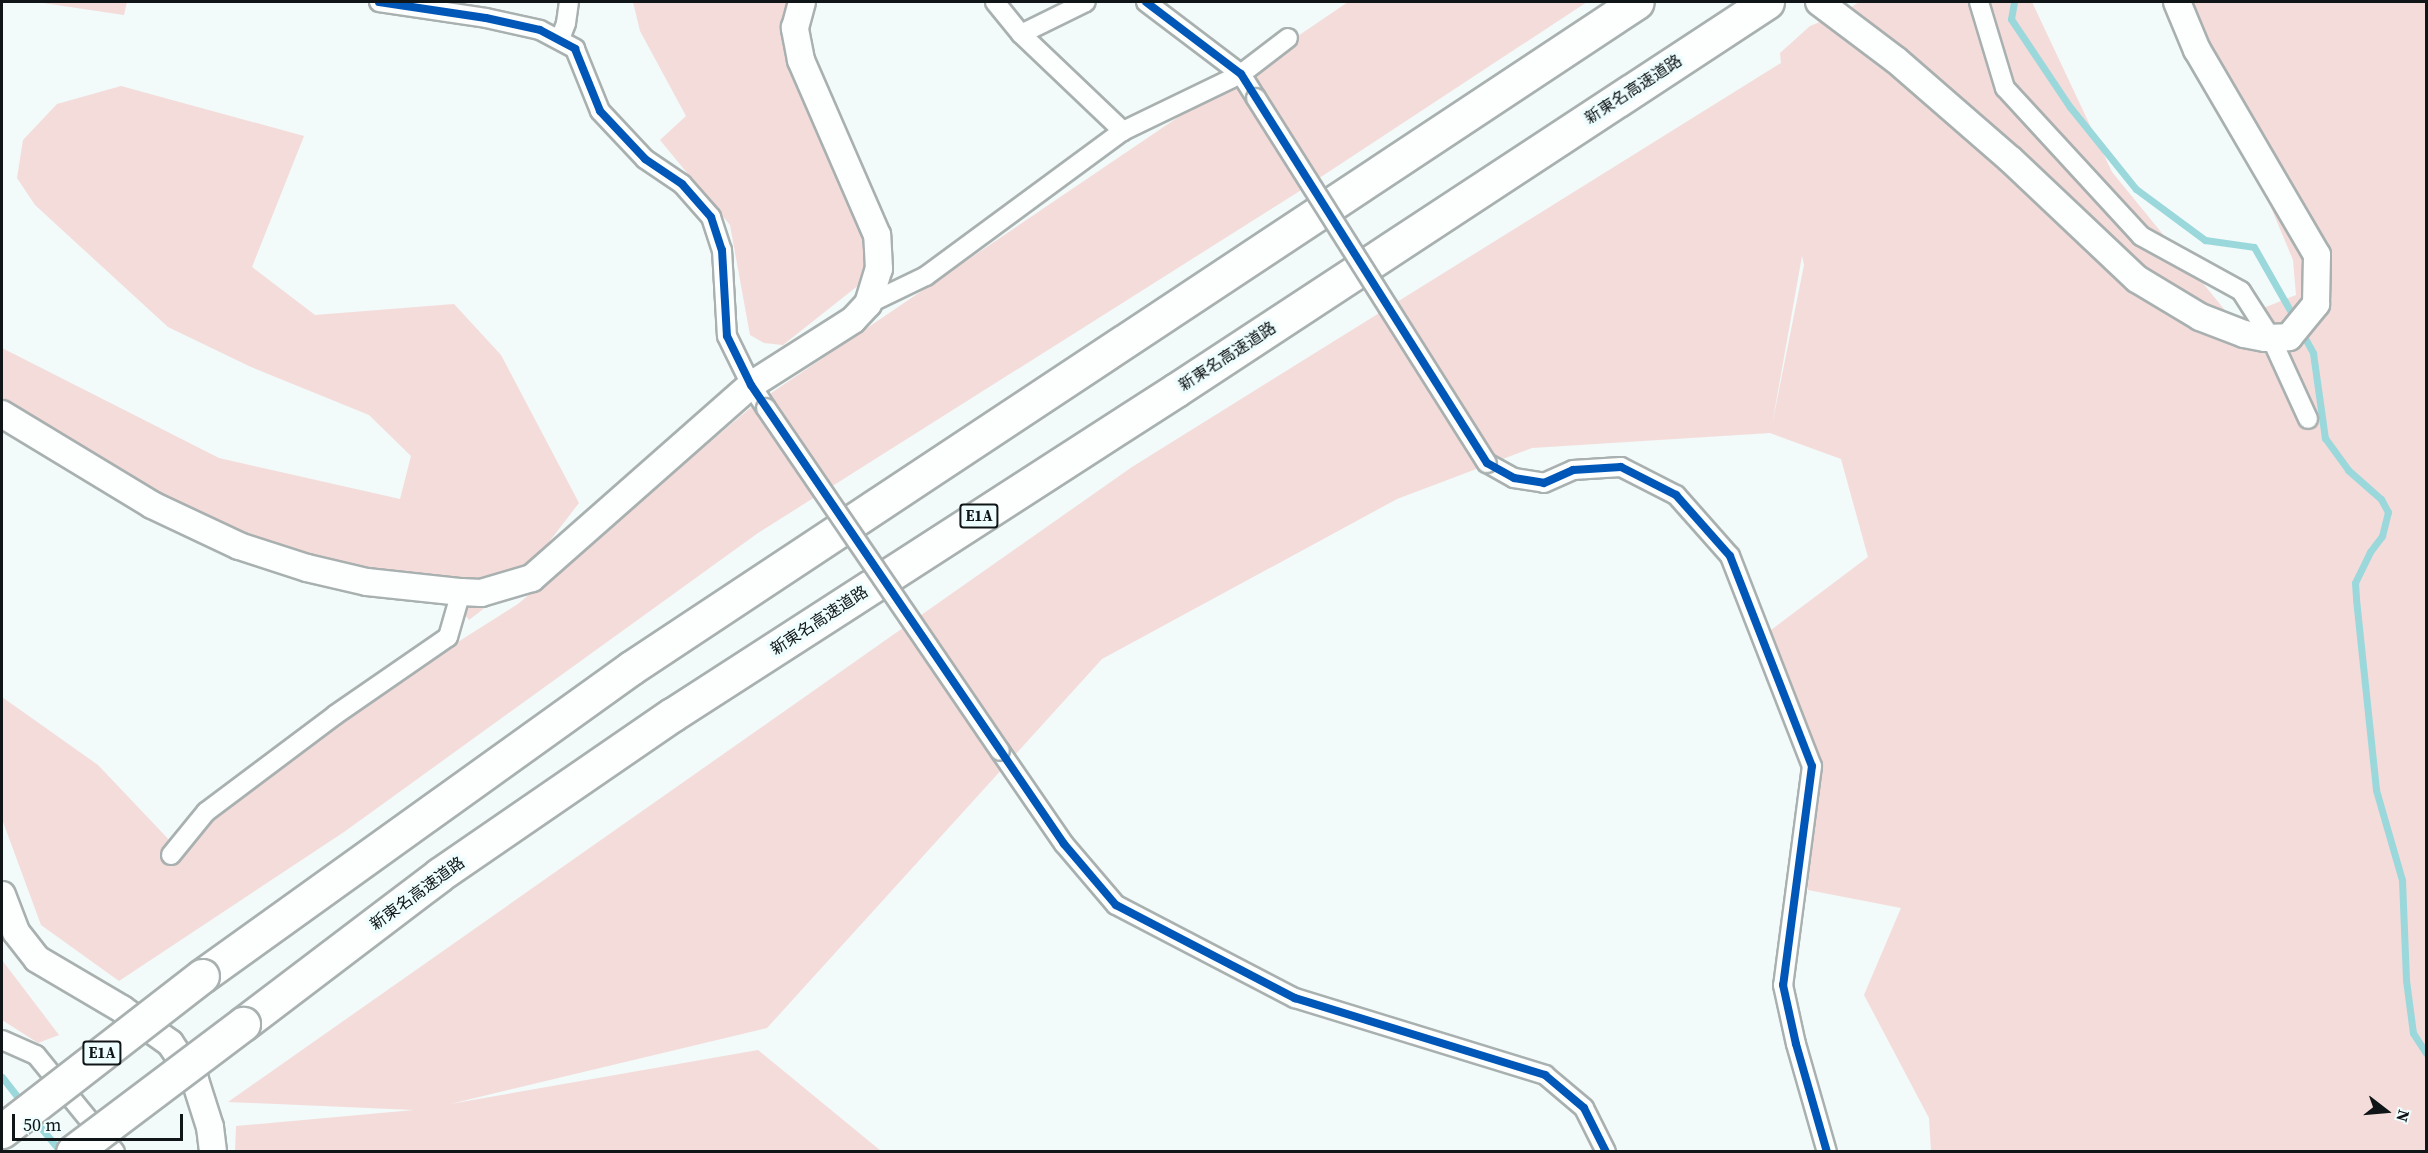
<!DOCTYPE html>
<meta charset="utf-8">
<style>
body{margin:0}
#map{position:relative;width:2428px;height:1153px;overflow:hidden;background:#f2fafa;font-family:"Source Serif 4","Noto Sans JP",serif}
div>[style]{position:absolute}
.green>*{inset:0;background:#f4dcda}
.stream>*{height:7px;margin:-3.5px;padding:0 3.5px;transform-origin:3.5px;border-radius:3.5px;background:#9bd8dc}
.roads{filter:drop-shadow(2px 0 #a9b0b0) drop-shadow(-2px 0 #a9b0b0) drop-shadow(0 2px #a9b0b0) drop-shadow(0 -2px #a9b0b0)}
.street>*{height:18px;margin:-9px;padding:0 9px;transform-origin:9px;border-radius:9px;background:#fdfefe}
.secondary>*{height:26px;margin:-13px;padding:0 13px;transform-origin:13px;border-radius:13px;background:#fdfefe}
.highway>*{height:33px;margin:-16.5px;padding:0 16.5px;transform-origin:16.5px;border-radius:16.5px;background:#fdfefe}
.bridges{filter:drop-shadow(2px 0 #a9b0b0) drop-shadow(-2px 0 #a9b0b0) drop-shadow(0 2px #a9b0b0) drop-shadow(0 -2px #a9b0b0)}
.street-bridge>*{height:18px;margin:-9px;padding:0 9px;transform-origin:9px;border-radius:9px;background:#fdfefe}
.highway-bridge>*{height:33px;margin:-16.5px;padding:0 16.5px;transform-origin:16.5px;border-radius:16.5px;background:#fdfefe}
.cycleway>*{height:8px;margin:-4px;padding:0 4px;transform-origin:4px;border-radius:4px;background:#0057b8}
span{translate:-50% -50%;white-space:nowrap;text-align:center;line-height:1.15;-webkit-text-stroke:6px #eefdfe;paint-order:stroke}
.shield-label span{padding:2px 4px;background:#eefdfe;border:2px solid;border-radius:4px;-webkit-text-stroke-width:0}
.shield-label{font-size:15px;color:#101617;font-weight:700}
.street-label{font-size:16px;color:#101617}
.frame{position:absolute;inset:0;border:3px solid #101617;pointer-events:none}
.north{position:absolute;left:2356px;top:1081px;width:60px;height:60px;-webkit-text-stroke:4px #eefdfe;paint-order:stroke;rotate:106deg;font-size:16px;font-weight:700;line-height:24px;text-align:center;color:#101617}
.north::after{content:'';display:block;margin:auto;width:21px;height:27px;background:#101617;clip-path:polygon(50% 0,100% 100%,50% 72%,0 100%)}
.scale{position:absolute;left:12px;top:1114px;width:171px;height:27px;box-sizing:border-box;border:3px solid #101617;border-top:0;padding-left:8px;font-size:18px;line-height:21px;white-space:nowrap;color:#101617;-webkit-text-stroke:4px #eefdfe;paint-order:stroke}
</style>
<div id="map">
<div class="green">
<i style="clip-path:polygon(36px 2px,127px 2px,124px 15px)"></i>
<i style="clip-path:polygon(633px 2px,802px 2px,790px 13px,879px 269px,783px 345px,764px 343px,750px 335px,730px 225px,660px 140px,686px 116px,640px 31px)"></i>
<i style="clip-path:polygon(1348px 2px,1587px 2px,1295px 194px,758px 533px,344px 832px,119px 981px,41px 925px,2px 819px,2px 697px,98px 765px,173px 844px,319px 730px,518px 604px,755px 404px)"></i>
<i style="clip-path:polygon(evenodd,1859px 2px,2032px 2px,2112px 172px,2233px 320px,2296px 295px,2293px 260px,2185px 2px,2426px 2px,2426px 1151px,1931px 1151px,1929px 1118px,1864px 995px,1901px 908px,1808px 890px,1812px 766px,1771px 630px,1868px 557px,1841px 459px,1770px 433px,1532px 448px,1397px 499px,1102px 659px,767px 1028px,450px 1104px,758px 1050px,881px 1151px,235px 1151px,236px 1126px,414px 1110px,228px 1102px,1132px 467px,1781px 63px,1780px 53px,1810px 26px,1844px 12px,1859px 2px,1802px 256px,1804px 265px,1773px 420px,1773px 419px,1802px 256px)"></i>
<i style="clip-path:polygon(121px 86px,304px 136px,252px 267px,315px 315px,454px 304px,501px 355px,579px 503px,518px 582px,469px 620px,447px 590px,226px 540px,119px 484px,2px 397px,2px 348px,219px 458px,400px 499px,411px 456px,369px 415px,251px 367px,168px 327px,35px 205px,17px 178px,23px 140px,57px 104px)"></i>
<i style="clip-path:polygon(2px 960px,59px 1035px,38px 1043px,2px 1020px)"></i>
</div>
<div class="stream">
<i style="left:2014px;top:2px;width:17px;rotate:100deg"></i>
<i style="left:2011px;top:19px;width:106px;rotate:56.2deg"></i>
<i style="left:2070px;top:107px;width:105px;rotate:51.2deg"></i>
<i style="left:2136px;top:189px;width:86px;rotate:36.5deg"></i>
<i style="left:2205px;top:240px;width:49px;rotate:8.1deg"></i>
<i style="left:2254px;top:247px;width:85px;rotate:60.4deg"></i>
<i style="left:2301px;top:331px;width:25px;rotate:61deg"></i>
<i style="left:2313px;top:353px;width:86px;rotate:82deg"></i>
<i style="left:2325px;top:438px;width:39px;rotate:54deg"></i>
<i style="left:2348px;top:470px;width:44px;rotate:41.3deg"></i>
<i style="left:2381px;top:499px;width:15px;rotate:62deg"></i>
<i style="left:2388px;top:512px;width:25px;rotate:104deg"></i>
<i style="left:2382px;top:536px;width:20px;rotate:127deg"></i>
<i style="left:2370px;top:552px;width:34px;rotate:116deg"></i>
<i style="left:2355px;top:583px;width:16px;rotate:86deg"></i>
<i style="left:2356px;top:599px;width:192px;rotate:84deg"></i>
<i style="left:2376px;top:790px;width:94px;rotate:73.9deg"></i>
<i style="left:2402px;top:880px;width:100px;rotate:87.7deg"></i>
<i style="left:2406px;top:980px;width:53px;rotate:82.5deg"></i>
<i style="left:2413px;top:1033px;width:24px;rotate:57deg"></i>
<i style="left:2px;top:1077px;width:33px;rotate:52deg"></i>
<i style="left:32px;top:1117px;width:45px;rotate:50.4deg"></i>
</div>
<div class="roads">
<div class="street">
<i style="left:379px;top:2px;width:108px;rotate:8.5deg"></i>
<i style="left:486px;top:18px;width:55px;rotate:12.5deg"></i>
<i style="left:540px;top:30px;width:40px;rotate:28deg"></i>
<i style="left:575px;top:49px;width:67px;rotate:68deg"></i>
<i style="left:600px;top:111px;width:66px;rotate:46.8deg"></i>
<i style="left:645px;top:159px;width:45px;rotate:34deg"></i>
<i style="left:682px;top:184px;width:44px;rotate:48.7deg"></i>
<i style="left:711px;top:217px;width:35px;rotate:72deg"></i>
<i style="left:722px;top:250px;width:86px;rotate:86.7deg"></i>
<i style="left:727px;top:336px;width:55px;rotate:63.9deg"></i>
<i style="left:751px;top:385px;width:27px;rotate:57deg"></i>
<i style="left:995px;top:2px;width:41px;rotate:50.9deg"></i>
<i style="left:1021px;top:34px;width:72px;rotate:-26.2deg"></i>
<i style="left:1146px;top:2px;width:119px;rotate:37.2deg"></i>
<i style="left:1241px;top:74px;width:28px;rotate:58deg"></i>
<i style="left:1979px;top:2px;width:90px;rotate:73.2deg"></i>
<i style="left:2005px;top:88px;width:201px;rotate:47.4deg"></i>
<i style="left:2141px;top:236px;width:114px;rotate:28.8deg"></i>
<i style="left:2241px;top:291px;width:56px;rotate:57.4deg"></i>
<i style="left:2271px;top:338px;width:89px;rotate:65.4deg"></i>
<i style="left:1021px;top:34px;width:141px;rotate:43.6deg"></i>
<i style="left:560px;top:39px;width:17px;rotate:-69deg"></i>
<i style="left:566px;top:23px;width:21px;rotate:-82deg"></i>
<i style="left:868px;top:304px;width:64px;rotate:-25.8deg"></i>
<i style="left:926px;top:276px;width:245px;rotate:-36.4deg"></i>
<i style="left:1123px;top:131px;width:131px;rotate:-25.8deg"></i>
<i style="left:1241px;top:74px;width:59px;rotate:-37.5deg"></i>
<i style="left:1487px;top:463px;width:31px;rotate:29deg"></i>
<i style="left:1514px;top:478px;width:30px;rotate:9deg"></i>
<i style="left:1544px;top:483px;width:32px;rotate:-24deg"></i>
<i style="left:1573px;top:470px;width:48px;rotate:-3.6deg"></i>
<i style="left:1621px;top:467px;width:62px;rotate:27deg"></i>
<i style="left:1676px;top:495px;width:81px;rotate:48.5deg"></i>
<i style="left:1730px;top:556px;width:225px;rotate:68.7deg"></i>
<i style="left:1812px;top:766px;width:221px;rotate:97.5deg"></i>
<i style="left:1783px;top:985px;width:60px;rotate:77.6deg"></i>
<i style="left:1796px;top:1044px;width:112px;rotate:74deg"></i>
<i style="left:1000px;top:751px;width:113px;rotate:55.5deg"></i>
<i style="left:1064px;top:844px;width:80px;rotate:49.6deg"></i>
<i style="left:1116px;top:905px;width:202px;rotate:27.5deg"></i>
<i style="left:1295px;top:998px;width:262px;rotate:17.1deg"></i>
<i style="left:1545px;top:1075px;width:51px;rotate:40.2deg"></i>
<i style="left:1584px;top:1108px;width:49px;rotate:63.4deg"></i>
<i style="left:171px;top:855px;width:55px;rotate:-50.9deg"></i>
<i style="left:206px;top:812px;width:161px;rotate:-36.9deg"></i>
<i style="left:335px;top:715px;width:137px;rotate:-34.6deg"></i>
<i style="left:448px;top:637px;width:47px;rotate:-73.9deg"></i>
<i style="left:2px;top:1040px;width:37px;rotate:24deg"></i>
<i style="left:36px;top:1055px;width:125px;rotate:50.8deg"></i>
</div>
<div class="secondary">
<i style="left:1819px;top:2px;width:96px;rotate:37deg"></i>
<i style="left:1896px;top:60px;width:152px;rotate:41deg"></i>
<i style="left:2011px;top:160px;width:173px;rotate:43.4deg"></i>
<i style="left:2137px;top:279px;width:74px;rotate:31.1deg"></i>
<i style="left:2200px;top:317px;width:47px;rotate:21.1deg"></i>
<i style="left:2244px;top:334px;width:21px;rotate:11deg"></i>
<i style="left:2265px;top:338px;width:24px;rotate:-2deg"></i>
<i style="left:2289px;top:337px;width:43px;rotate:-50.7deg"></i>
<i style="left:2316px;top:304px;width:49px;rotate:-88.8deg"></i>
<i style="left:2317px;top:255px;width:238px;rotate:-120.3deg"></i>
<i style="left:2197px;top:50px;width:52px;rotate:-112.6deg"></i>
<i style="left:2px;top:414px;width:175px;rotate:31.2deg"></i>
<i style="left:152px;top:505px;width:96px;rotate:25.2deg"></i>
<i style="left:239px;top:546px;width:71px;rotate:17.9deg"></i>
<i style="left:307px;top:568px;width:62px;rotate:13.1deg"></i>
<i style="left:367px;top:582px;width:95px;rotate:6.1deg"></i>
<i style="left:461px;top:592px;width:20px;rotate:3deg"></i>
<i style="left:481px;top:593px;width:53px;rotate:-16.4deg"></i>
<i style="left:532px;top:578px;width:292px;rotate:-41.4deg"></i>
<i style="left:751px;top:385px;width:121px;rotate:-32.5deg"></i>
<i style="left:853px;top:320px;width:22px;rotate:-47deg"></i>
<i style="left:868px;top:304px;width:37px;rotate:-73deg"></i>
<i style="left:879px;top:269px;width:34px;rotate:-93deg"></i>
<i style="left:877px;top:235px;width:191px;rotate:-113.5deg"></i>
<i style="left:801px;top:60px;width:33px;rotate:-101deg"></i>
<i style="left:795px;top:28px;width:27px;rotate:-75deg"></i>
<i style="left:2px;top:895px;width:40px;rotate:69deg"></i>
<i style="left:16px;top:932px;width:34px;rotate:52deg"></i>
<i style="left:37px;top:959px;width:99px;rotate:30.5deg"></i>
<i style="left:122px;top:1009px;width:59px;rotate:35.3deg"></i>
<i style="left:170px;top:1043px;width:45px;rotate:56deg"></i>
<i style="left:195px;top:1080px;width:49px;rotate:72.3deg"></i>
<i style="left:210px;top:1127px;width:25px;rotate:83deg"></i>
</div>
<div class="highway">
<i style="left:202px;top:976px;width:528px;rotate:-35.68deg"></i>
<i style="left:631px;top:668px;width:1206px;rotate:-33.51deg"></i>
<i style="left:243px;top:1024px;width:246px;rotate:-37.2deg"></i>
<i style="left:439px;top:875px;width:283px;rotate:-34.5deg"></i>
<i style="left:672px;top:715px;width:600px;rotate:-32.82deg"></i>
<i style="left:1176px;top:390px;width:707px;rotate:-33.29deg"></i>
</div>
</div>
<div class="bridges">
<div class="street-bridge">
<i style="left:1256px;top:98px;width:432px;rotate:57.7deg"></i>
<i style="left:766px;top:408px;width:415px;rotate:55.7deg"></i>
</div>
<div class="highway-bridge">
<i style="left:2px;top:1131px;width:253px;rotate:-37.8deg"></i>
<i style="left:73px;top:1152px;width:213px;rotate:-37deg"></i>
</div>
</div>
<div class="cycleway">
<i style="left:379px;top:2px;width:108px;rotate:8.5deg"></i>
<i style="left:486px;top:18px;width:55px;rotate:12.5deg"></i>
<i style="left:540px;top:30px;width:40px;rotate:28deg"></i>
<i style="left:575px;top:49px;width:67px;rotate:68deg"></i>
<i style="left:600px;top:111px;width:66px;rotate:46.8deg"></i>
<i style="left:645px;top:159px;width:45px;rotate:34deg"></i>
<i style="left:682px;top:184px;width:44px;rotate:48.7deg"></i>
<i style="left:711px;top:217px;width:35px;rotate:72deg"></i>
<i style="left:722px;top:250px;width:86px;rotate:86.7deg"></i>
<i style="left:727px;top:336px;width:55px;rotate:63.9deg"></i>
<i style="left:751px;top:385px;width:556px;rotate:55.71deg"></i>
<i style="left:1064px;top:844px;width:80px;rotate:49.6deg"></i>
<i style="left:1116px;top:905px;width:202px;rotate:27.5deg"></i>
<i style="left:1295px;top:998px;width:262px;rotate:17.1deg"></i>
<i style="left:1545px;top:1075px;width:51px;rotate:40.2deg"></i>
<i style="left:1584px;top:1108px;width:49px;rotate:63.4deg"></i>
<i style="left:1146px;top:2px;width:119px;rotate:37.2deg"></i>
<i style="left:1241px;top:74px;width:460px;rotate:57.7deg"></i>
<i style="left:1487px;top:463px;width:31px;rotate:29deg"></i>
<i style="left:1514px;top:478px;width:30px;rotate:9deg"></i>
<i style="left:1544px;top:483px;width:32px;rotate:-24deg"></i>
<i style="left:1573px;top:470px;width:48px;rotate:-3.6deg"></i>
<i style="left:1621px;top:467px;width:62px;rotate:27deg"></i>
<i style="left:1676px;top:495px;width:81px;rotate:48.5deg"></i>
<i style="left:1730px;top:556px;width:225px;rotate:68.7deg"></i>
<i style="left:1812px;top:766px;width:221px;rotate:97.5deg"></i>
<i style="left:1783px;top:985px;width:60px;rotate:77.6deg"></i>
<i style="left:1796px;top:1044px;width:112px;rotate:74deg"></i>
</div>
<div class="shield-label">
<span style="left:979px;top:516px">E1A</span>
<span style="left:102px;top:1053px">E1A</span>
</div>
<div class="street-label">
<span style="left:1633px;top:89px;rotate:-33deg">新東名高速道路</span>
<span style="left:1227px;top:356px;rotate:-33deg">新東名高速道路</span>
<span style="left:819px;top:620px;rotate:-33deg">新東名高速道路</span>
<span style="left:417px;top:893px;rotate:-36deg">新東名高速道路</span>
</div>
<div class="frame"></div>
<div class="north">N</div>
<div class="scale">50 m</div>
</div>
